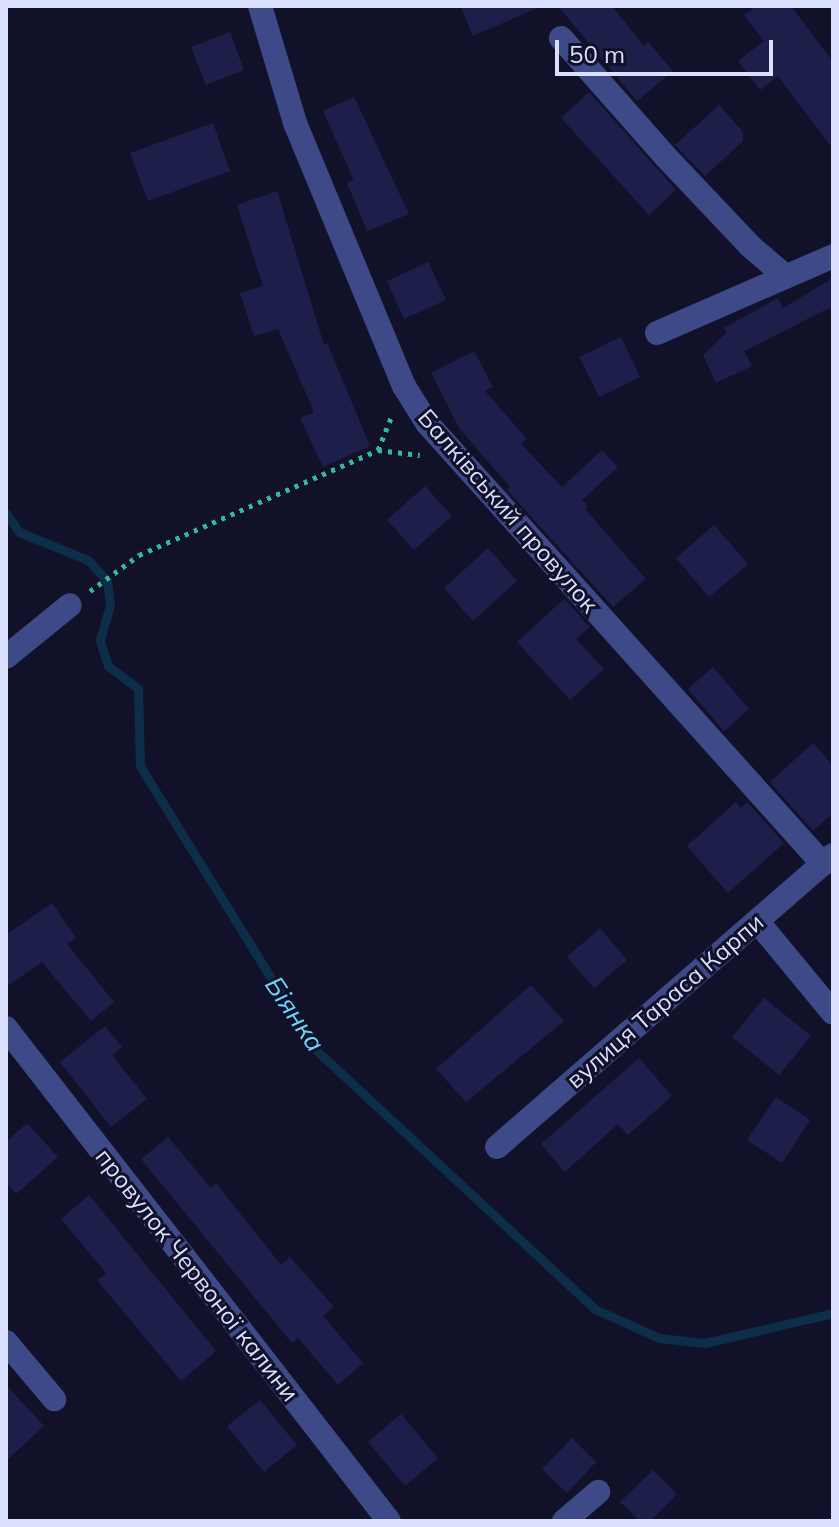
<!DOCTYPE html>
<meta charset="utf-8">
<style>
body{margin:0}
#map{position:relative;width:839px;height:1527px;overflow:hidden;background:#11122a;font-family:Mulish,sans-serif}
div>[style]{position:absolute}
.stream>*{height:9px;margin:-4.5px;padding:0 4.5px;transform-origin:4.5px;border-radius:4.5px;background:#0c2e48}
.building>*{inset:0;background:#1e1e4b}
.path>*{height:5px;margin-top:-2.5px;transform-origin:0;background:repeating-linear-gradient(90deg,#34ba96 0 4px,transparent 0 10px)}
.minor>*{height:24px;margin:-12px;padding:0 12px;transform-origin:12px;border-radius:12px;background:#3e4a88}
span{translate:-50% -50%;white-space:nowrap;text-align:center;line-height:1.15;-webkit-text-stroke:6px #11122a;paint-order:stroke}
.street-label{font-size:24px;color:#dbdffe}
.water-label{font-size:26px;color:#6cd6fb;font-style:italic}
.frame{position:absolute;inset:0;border:8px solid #dbdffe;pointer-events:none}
.scale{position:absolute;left:555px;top:40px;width:218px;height:36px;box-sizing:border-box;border:4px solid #dbdffe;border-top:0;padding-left:10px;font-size:24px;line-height:28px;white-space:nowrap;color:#dbdffe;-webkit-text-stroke:6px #11122a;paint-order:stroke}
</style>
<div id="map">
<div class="stream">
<i style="left:6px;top:513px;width:23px;rotate:56deg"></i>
<i style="left:19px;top:532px;width:74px;rotate:22.1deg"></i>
<i style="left:88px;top:560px;width:28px;rotate:48deg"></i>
<i style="left:107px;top:581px;width:24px;rotate:83deg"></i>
<i style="left:110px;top:605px;width:37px;rotate:106deg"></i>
<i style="left:100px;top:641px;width:26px;rotate:72deg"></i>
<i style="left:108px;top:666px;width:38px;rotate:37deg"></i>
<i style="left:138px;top:689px;width:77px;rotate:88.5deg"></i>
<i style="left:140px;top:766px;width:331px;rotate:58.3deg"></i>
<i style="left:314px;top:1048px;width:384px;rotate:42.9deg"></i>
<i style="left:595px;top:1309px;width:70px;rotate:24.4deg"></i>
<i style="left:659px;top:1338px;width:46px;rotate:6.2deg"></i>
<i style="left:705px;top:1343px;width:131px;rotate:-13.2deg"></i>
</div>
<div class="building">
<i style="clip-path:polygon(460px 6px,542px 6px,473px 36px)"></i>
<i style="clip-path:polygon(558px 6px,612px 6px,644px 46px,648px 42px,673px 71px,637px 101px)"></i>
<i style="clip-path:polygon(757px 6px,791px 6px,833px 62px,833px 149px,778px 76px,760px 90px,738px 61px,764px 41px,744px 15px)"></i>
<i style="clip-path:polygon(230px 32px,244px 70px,206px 85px,191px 47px)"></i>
<i style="clip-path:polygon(589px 92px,676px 190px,649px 215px,561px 118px)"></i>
<i style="clip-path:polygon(354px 97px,409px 214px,367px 231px,347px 183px,354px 180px,323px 111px)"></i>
<i style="clip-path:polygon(719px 105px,743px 132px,743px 141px,705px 176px,675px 145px)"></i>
<i style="clip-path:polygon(213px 123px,230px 171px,148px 201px,130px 153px)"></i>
<i style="clip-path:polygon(277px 191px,324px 345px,327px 343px,370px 446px,323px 467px,300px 418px,314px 412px,278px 329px,254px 336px,240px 293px,263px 286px,237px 205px)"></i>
<i style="clip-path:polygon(428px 262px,446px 300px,404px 319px,387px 281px)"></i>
<i style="clip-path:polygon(833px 278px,833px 306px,744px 351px,752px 366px,716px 383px,703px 355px,727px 332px,724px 328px,778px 298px,783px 308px)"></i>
<i style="clip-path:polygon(621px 337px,640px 377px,599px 397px,579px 357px)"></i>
<i style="clip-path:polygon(474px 351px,493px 387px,485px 391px,527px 439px,521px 444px,562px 487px,602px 450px,618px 467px,582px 500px,588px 506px,585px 509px,646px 579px,613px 607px,507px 490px,510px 487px,459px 428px,431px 373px)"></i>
<i style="clip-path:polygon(425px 486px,452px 516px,414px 550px,387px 520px)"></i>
<i style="clip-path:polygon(714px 525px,748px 564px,709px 597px,676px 558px)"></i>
<i style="clip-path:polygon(488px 548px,517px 581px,473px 621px,444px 588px)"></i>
<i style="clip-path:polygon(564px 599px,590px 627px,576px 639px,604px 669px,570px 700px,517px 642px)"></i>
<i style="clip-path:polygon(713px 667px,749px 709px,724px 731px,688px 689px)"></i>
<i style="clip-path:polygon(813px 743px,833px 766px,833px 813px,813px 831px,770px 782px)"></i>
<i style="clip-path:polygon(736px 802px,741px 808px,747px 802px,784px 843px,728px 893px,687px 846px)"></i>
<i style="clip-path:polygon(52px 903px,76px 938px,67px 944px,114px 1002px,91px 1021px,42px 962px,6px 987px,6px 935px)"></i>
<i style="clip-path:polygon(600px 928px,627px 960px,594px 988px,567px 957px)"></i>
<i style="clip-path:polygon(531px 985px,564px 1021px,466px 1102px,436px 1069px)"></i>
<i style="clip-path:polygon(764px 998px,811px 1036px,779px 1075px,732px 1037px)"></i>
<i style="clip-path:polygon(105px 1026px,122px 1047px,112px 1055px,147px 1099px,111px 1127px,60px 1062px)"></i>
<i style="clip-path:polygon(639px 1058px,672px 1096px,628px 1135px,618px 1124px,565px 1172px,541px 1144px)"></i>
<i style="clip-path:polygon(776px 1097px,810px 1120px,782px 1163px,747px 1140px)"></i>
<i style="clip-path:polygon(27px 1123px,58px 1157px,16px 1194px,6px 1183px,6px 1142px)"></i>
<i style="clip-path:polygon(168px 1137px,211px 1188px,216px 1183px,281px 1265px,290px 1257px,334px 1307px,323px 1316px,363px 1363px,338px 1385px,298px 1338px,292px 1343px,141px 1159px)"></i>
<i style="clip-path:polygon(89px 1195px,216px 1351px,181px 1381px,97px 1280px,106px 1273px,61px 1219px)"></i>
<i style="clip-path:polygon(6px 1385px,44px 1426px,6px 1461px)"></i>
<i style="clip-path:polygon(260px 1400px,297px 1445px,264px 1472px,227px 1426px)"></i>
<i style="clip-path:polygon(401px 1414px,438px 1458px,405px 1486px,368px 1442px)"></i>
<i style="clip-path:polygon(572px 1438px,596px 1462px,567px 1493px,542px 1469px)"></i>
<i style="clip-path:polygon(653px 1470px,677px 1494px,650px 1521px,640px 1521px,620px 1502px)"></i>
</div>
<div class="path">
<i style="left:378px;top:450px;width:42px;rotate:6.8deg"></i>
<i style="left:90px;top:591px;width:61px;rotate:-36.3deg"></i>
<i style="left:139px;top:555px;width:261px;rotate:-23.7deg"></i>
<i style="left:378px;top:450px;width:37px;rotate:-68deg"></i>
</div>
<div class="minor">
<i style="left:260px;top:6px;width:122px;rotate:73.3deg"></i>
<i style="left:295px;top:123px;width:285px;rotate:67.5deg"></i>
<i style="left:404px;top:386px;width:44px;rotate:58.1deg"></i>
<i style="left:427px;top:423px;width:593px;rotate:48.08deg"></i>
<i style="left:561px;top:38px;width:157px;rotate:48.6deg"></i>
<i style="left:665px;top:156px;width:124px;rotate:46.6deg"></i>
<i style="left:750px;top:246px;width:45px;rotate:40.5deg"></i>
<i style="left:657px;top:333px;width:192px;rotate:-23.6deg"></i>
<i style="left:6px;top:657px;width:82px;rotate:-39.1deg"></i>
<i style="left:757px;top:921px;width:119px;rotate:50.4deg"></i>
<i style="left:6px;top:1028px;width:624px;rotate:52.16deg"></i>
<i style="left:497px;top:1147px;width:445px;rotate:-41deg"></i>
<i style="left:6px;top:1342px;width:75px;rotate:49.9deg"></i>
<i style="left:564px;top:1521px;width:45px;rotate:-40.5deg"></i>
</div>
<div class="street-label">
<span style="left:508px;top:511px;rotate:49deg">Балківський провулок</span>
<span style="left:665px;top:1001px;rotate:-41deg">вулиця Тараса Карпи</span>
<span style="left:197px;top:1275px;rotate:52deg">провулок Червоної калини</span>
</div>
<div class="water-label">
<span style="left:295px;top:1014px;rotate:56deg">Біянка</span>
</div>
<div class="frame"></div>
<div class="scale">50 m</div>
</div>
